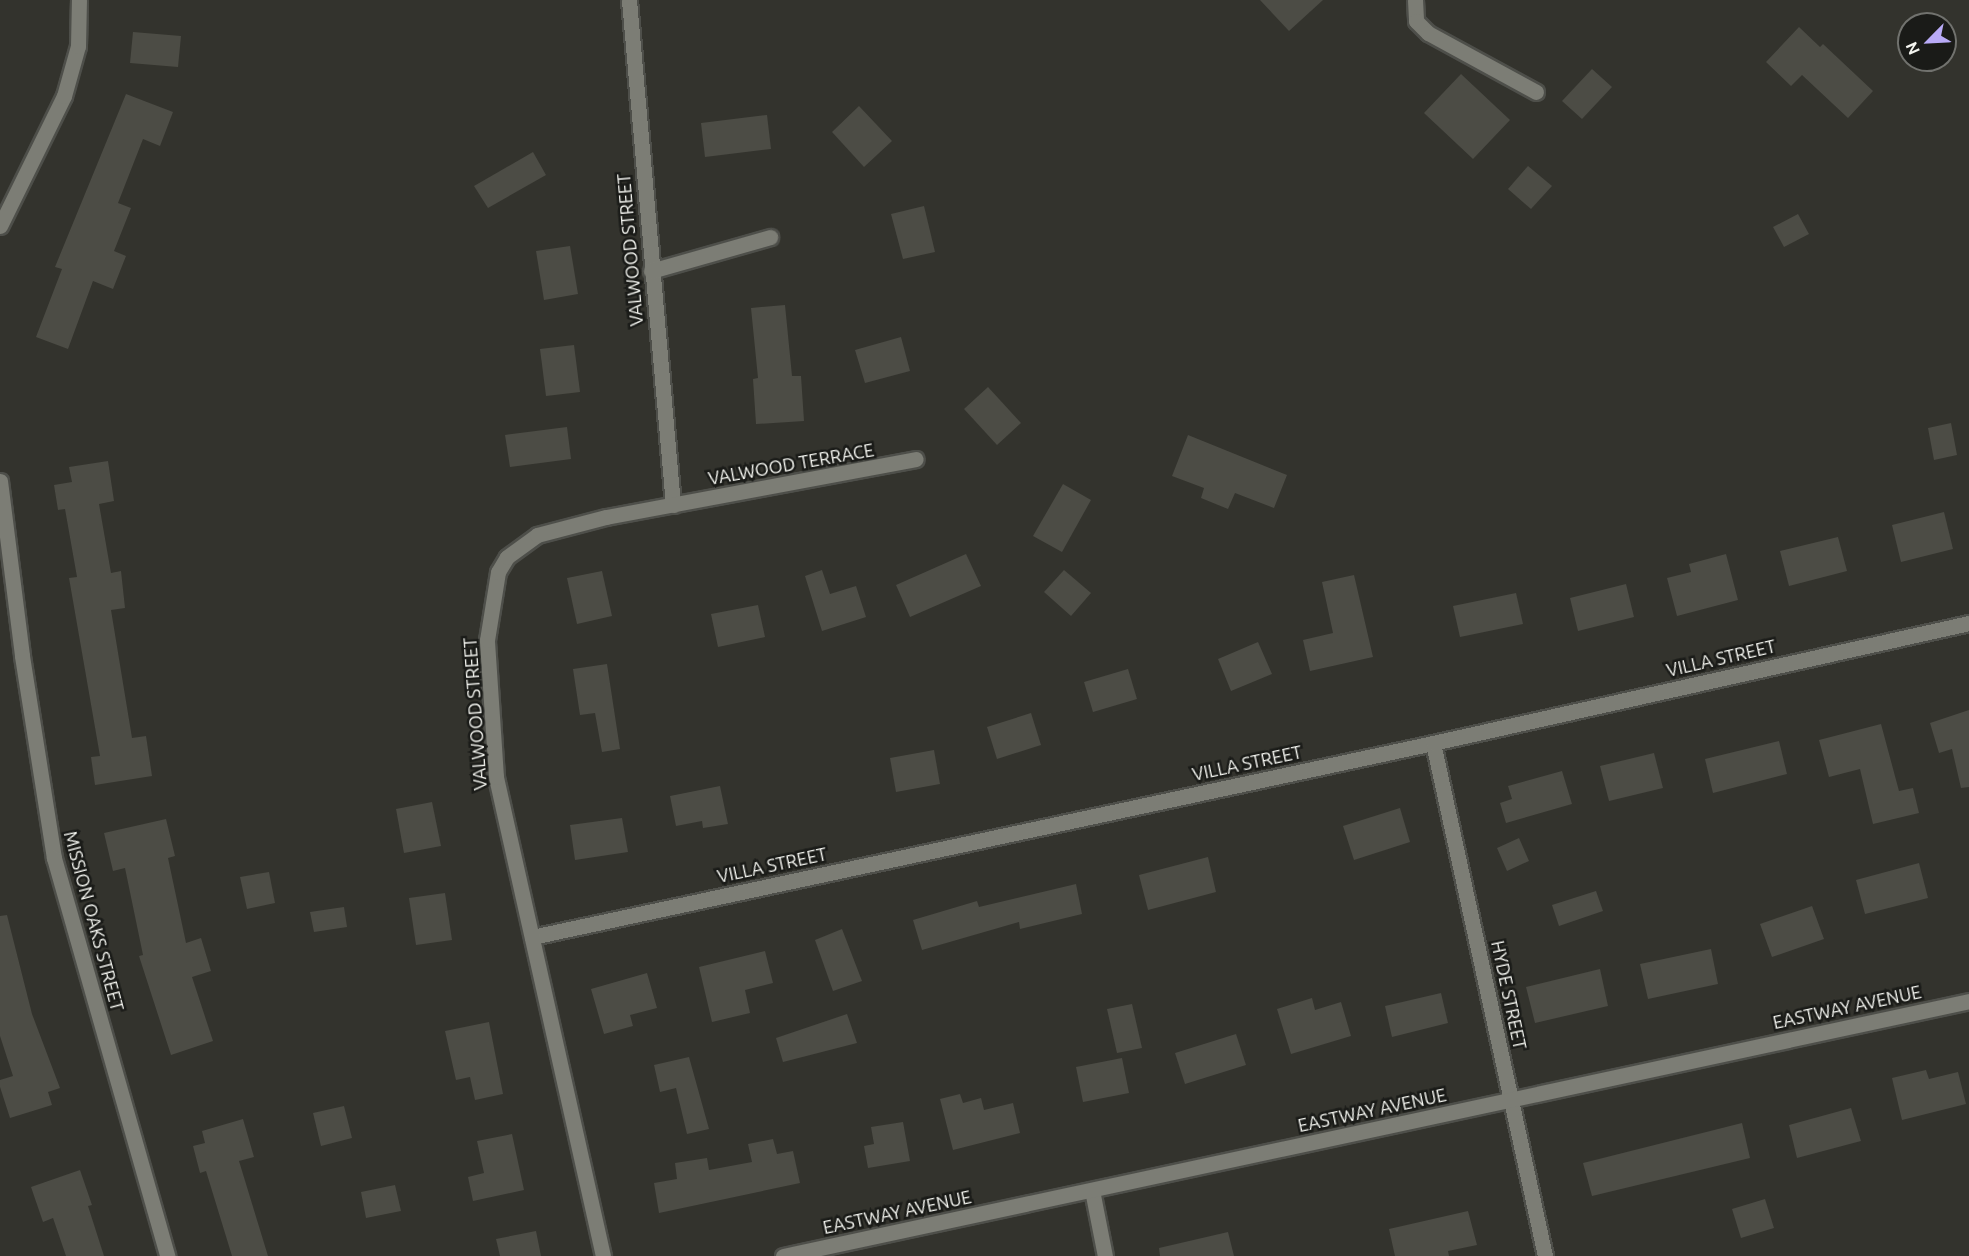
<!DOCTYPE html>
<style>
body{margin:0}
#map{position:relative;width:1969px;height:1256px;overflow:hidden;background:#33332d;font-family:Ubuntu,sans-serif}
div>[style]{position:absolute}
.building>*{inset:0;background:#4c4c45}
.roads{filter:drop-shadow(2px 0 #4e4f4a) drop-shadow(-2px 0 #4e4f4a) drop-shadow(0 2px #4e4f4a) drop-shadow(0 -2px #4e4f4a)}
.minor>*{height:15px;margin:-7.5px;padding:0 7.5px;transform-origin:7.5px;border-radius:7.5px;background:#7c7d75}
span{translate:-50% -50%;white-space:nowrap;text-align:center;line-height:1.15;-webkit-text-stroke:5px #1a1b18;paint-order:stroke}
.street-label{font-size:18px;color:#f4f5f0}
.north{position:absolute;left:1897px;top:12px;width:60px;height:60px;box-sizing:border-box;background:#1a1b18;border:2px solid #71726e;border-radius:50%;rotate:246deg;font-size:16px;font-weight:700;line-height:24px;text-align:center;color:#f4f5f0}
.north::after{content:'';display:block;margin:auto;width:21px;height:27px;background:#b9abf7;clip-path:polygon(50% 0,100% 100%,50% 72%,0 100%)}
</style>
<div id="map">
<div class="building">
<i style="clip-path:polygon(1260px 0,1323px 0,1289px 31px)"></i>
<i style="clip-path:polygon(1799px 27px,1820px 47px,1823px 44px,1873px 91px,1848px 118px,1802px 75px,1791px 86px,1766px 62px)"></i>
<i style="clip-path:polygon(133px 32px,181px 36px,178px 67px,130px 63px)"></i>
<i style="clip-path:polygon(1592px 69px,1612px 87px,1582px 119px,1562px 101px)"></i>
<i style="clip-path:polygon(1461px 74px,1510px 120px,1473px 159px,1424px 113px)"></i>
<i style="clip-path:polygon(126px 94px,173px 112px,160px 146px,143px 139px,118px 203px,131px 208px,114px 251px,126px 256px,113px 289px,93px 281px,68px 349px,36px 337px,62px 269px,55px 267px)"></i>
<i style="clip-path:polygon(859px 106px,892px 141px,864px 167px,832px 132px)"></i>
<i style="clip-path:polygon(767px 115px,771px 149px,705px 157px,701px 123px)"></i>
<i style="clip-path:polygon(533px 152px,546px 175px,488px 208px,474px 186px)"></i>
<i style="clip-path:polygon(1528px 166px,1552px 186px,1531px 209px,1508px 189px)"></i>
<i style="clip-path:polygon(924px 206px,935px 252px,903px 259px,891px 214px)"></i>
<i style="clip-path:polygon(1798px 214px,1809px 234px,1784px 247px,1773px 227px)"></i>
<i style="clip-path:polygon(570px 246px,578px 294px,544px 300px,536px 251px)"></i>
<i style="clip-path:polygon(785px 305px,792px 376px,801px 376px,804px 421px,756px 424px,753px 379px,758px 378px,751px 308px)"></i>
<i style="clip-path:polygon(901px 337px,910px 371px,865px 383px,855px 350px)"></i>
<i style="clip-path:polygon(574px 345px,580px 392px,546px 396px,540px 349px)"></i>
<i style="clip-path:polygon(988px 387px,1021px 423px,997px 445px,964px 409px)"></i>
<i style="clip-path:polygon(1951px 423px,1957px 455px,1934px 460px,1928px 428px)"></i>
<i style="clip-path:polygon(567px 427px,571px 459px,510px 467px,505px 435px)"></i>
<i style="clip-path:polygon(1188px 435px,1287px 475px,1274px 508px,1235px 493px,1228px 509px,1201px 498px,1204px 488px,1172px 476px)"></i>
<i style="clip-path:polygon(108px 461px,114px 501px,99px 504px,111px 573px,121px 571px,125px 608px,111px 610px,132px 738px,146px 736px,152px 776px,95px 785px,91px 757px,100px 756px,69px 578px,77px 577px,65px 509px,58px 510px,54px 485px,72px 482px,69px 467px)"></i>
<i style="clip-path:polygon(1063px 484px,1091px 500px,1062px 552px,1033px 536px)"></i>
<i style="clip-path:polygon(1944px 512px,1953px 549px,1901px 562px,1892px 525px)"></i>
<i style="clip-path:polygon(1838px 537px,1847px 571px,1789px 586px,1780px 551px)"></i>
<i style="clip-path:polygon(966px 554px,981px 586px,910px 617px,896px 585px)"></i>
<i style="clip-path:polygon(1726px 554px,1738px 600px,1677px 616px,1667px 578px,1691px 572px,1689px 564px)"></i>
<i style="clip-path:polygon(822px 570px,830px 594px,856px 586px,866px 617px,822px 631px,805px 576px)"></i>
<i style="clip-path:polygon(1064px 570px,1091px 593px,1071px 616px,1044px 592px)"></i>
<i style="clip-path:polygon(602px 571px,612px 616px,577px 624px,567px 578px)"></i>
<i style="clip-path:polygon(1354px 575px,1373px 657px,1310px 671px,1303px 640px,1333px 633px,1322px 582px)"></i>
<i style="clip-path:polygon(1626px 584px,1634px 617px,1578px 631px,1570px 598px)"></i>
<i style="clip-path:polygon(1516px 593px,1523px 624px,1460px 637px,1453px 606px)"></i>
<i style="clip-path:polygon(758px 605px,765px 637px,718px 647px,711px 614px)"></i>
<i style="clip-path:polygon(1258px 642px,1272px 674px,1231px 691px,1218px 659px)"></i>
<i style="clip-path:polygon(607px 664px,620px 749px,602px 752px,595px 713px,580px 715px,573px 669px)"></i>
<i style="clip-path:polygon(1128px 669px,1137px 699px,1093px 712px,1084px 682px)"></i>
<i style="clip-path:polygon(1969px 710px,1969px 787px,1961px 788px,1952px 749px,1939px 753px,1930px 723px)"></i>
<i style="clip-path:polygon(1031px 713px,1041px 745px,997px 759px,987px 727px)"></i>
<i style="clip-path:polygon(1881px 724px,1899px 791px,1913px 788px,1919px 813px,1873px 824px,1860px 769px,1829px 777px,1819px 740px)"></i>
<i style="clip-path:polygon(1779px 741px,1787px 774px,1713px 793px,1705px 759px)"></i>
<i style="clip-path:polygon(934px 750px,940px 784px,896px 792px,890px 758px)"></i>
<i style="clip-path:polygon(1654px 753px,1663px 788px,1609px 801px,1600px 766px)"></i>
<i style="clip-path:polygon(1562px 771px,1572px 804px,1506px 823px,1500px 803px,1512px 799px,1508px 786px)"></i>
<i style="clip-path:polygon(720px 786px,728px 824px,703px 828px,702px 821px,676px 826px,670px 796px)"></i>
<i style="clip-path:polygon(432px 802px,441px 846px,404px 853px,396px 809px)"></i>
<i style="clip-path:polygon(1400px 808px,1410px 842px,1354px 860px,1343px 826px)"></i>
<i style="clip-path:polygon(622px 818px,628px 852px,575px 860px,570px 825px)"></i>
<i style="clip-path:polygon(166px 819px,175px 856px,168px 858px,186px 943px,201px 938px,211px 971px,192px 977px,213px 1041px,171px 1055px,139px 956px,143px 955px,125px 868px,113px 871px,104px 833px)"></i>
<i style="clip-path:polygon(1519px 838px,1529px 861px,1507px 871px,1497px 848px)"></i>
<i style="clip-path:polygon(1208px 857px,1216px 892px,1148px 910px,1139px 875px)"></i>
<i style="clip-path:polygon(1919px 863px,1928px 898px,1865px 914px,1856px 880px)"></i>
<i style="clip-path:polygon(269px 872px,275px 903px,247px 909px,240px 877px)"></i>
<i style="clip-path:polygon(1076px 884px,1082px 914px,1020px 929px,1019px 922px,922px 950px,913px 920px,977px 901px,979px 907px)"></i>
<i style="clip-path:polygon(1596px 891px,1603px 911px,1559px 926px,1552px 905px)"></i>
<i style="clip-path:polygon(445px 893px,452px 940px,416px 945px,409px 898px)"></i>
<i style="clip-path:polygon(1812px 906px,1824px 939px,1772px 957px,1760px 924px)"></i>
<i style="clip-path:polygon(344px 907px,347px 927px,314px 932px,310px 912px)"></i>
<i style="clip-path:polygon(7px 915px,32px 1014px,60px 1088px,48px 1092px,52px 1105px,10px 1118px,0 1087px,0 1080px,13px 1076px,0 1036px,0 916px)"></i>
<i style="clip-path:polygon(842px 929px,862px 981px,833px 991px,815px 940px)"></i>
<i style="clip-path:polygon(1711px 949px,1718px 984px,1648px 999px,1640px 964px)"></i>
<i style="clip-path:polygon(765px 951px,773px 983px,745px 990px,750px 1013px,712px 1022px,699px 967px)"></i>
<i style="clip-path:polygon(1600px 969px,1608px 1006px,1535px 1023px,1526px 987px)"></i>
<i style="clip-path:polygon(647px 973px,657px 1008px,630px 1015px,633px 1026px,604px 1034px,591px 989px)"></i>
<i style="clip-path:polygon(1441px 993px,1448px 1023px,1392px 1037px,1385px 1006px)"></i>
<i style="clip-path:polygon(1312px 998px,1315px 1010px,1341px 1002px,1351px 1036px,1291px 1054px,1277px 1009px)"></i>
<i style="clip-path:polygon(1132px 1004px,1142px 1048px,1117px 1053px,1107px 1009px)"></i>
<i style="clip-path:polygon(847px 1014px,857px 1043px,783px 1062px,776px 1038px)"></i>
<i style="clip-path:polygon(489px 1022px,503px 1094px,475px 1100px,470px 1077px,456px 1080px,445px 1031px)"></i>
<i style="clip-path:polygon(1236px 1034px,1246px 1065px,1185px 1084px,1175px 1053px)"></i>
<i style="clip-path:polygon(689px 1057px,709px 1129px,687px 1134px,676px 1088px,660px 1092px,654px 1065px)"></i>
<i style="clip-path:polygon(1122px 1058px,1129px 1093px,1083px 1102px,1076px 1067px)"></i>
<i style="clip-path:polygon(1926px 1070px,1929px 1079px,1958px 1072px,1966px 1104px,1902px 1120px,1892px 1078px)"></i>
<i style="clip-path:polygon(960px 1094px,963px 1103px,981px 1098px,984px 1110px,1013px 1103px,1020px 1133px,953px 1150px,940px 1099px)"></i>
<i style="clip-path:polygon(344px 1106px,352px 1138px,321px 1146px,313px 1113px)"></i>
<i style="clip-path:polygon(1851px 1108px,1861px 1141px,1797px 1158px,1789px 1125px)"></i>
<i style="clip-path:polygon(243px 1119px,254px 1157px,239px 1161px,268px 1256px,232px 1256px,206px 1171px,200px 1173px,193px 1146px,205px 1143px,202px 1131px)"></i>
<i style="clip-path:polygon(903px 1122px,910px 1161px,868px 1168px,864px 1146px,874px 1144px,871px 1127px)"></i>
<i style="clip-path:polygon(1742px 1123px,1750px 1158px,1592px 1196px,1583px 1163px)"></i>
<i style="clip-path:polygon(512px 1134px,524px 1190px,473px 1201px,468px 1177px,484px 1173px,477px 1141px)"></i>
<i style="clip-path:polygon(773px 1139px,777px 1154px,793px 1151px,800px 1183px,659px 1213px,654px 1183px,677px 1179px,675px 1163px,707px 1158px,709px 1170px,752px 1162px,748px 1144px)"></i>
<i style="clip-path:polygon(80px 1170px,92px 1205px,88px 1206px,104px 1256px,66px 1256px,53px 1218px,43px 1222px,31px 1187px)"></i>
<i style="clip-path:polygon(395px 1185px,401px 1211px,366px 1218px,361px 1192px)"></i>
<i style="clip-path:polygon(1765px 1199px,1774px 1228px,1741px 1238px,1732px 1209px)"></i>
<i style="clip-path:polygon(1468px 1211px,1477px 1245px,1448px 1251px,1449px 1256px,1395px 1256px,1389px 1229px)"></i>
<i style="clip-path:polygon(536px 1231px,541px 1256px,500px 1256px,496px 1239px)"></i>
<i style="clip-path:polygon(1228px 1232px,1234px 1256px,1160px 1256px,1159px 1248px)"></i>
</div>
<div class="roads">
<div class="minor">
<i style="left:629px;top:0;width:507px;rotate:85.02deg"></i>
<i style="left:1415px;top:0;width:21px;rotate:87deg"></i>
<i style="left:1416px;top:21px;width:17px;rotate:45deg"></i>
<i style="left:1428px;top:33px;width:123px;rotate:28.6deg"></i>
<i style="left:0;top:226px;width:145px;rotate:-63.8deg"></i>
<i style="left:64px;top:96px;width:52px;rotate:-74.4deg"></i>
<i style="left:78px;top:46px;width:46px;rotate:-88.8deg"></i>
<i style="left:651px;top:271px;width:124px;rotate:-15.9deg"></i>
<i style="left:0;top:481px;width:176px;rotate:82.8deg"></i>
<i style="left:22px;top:656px;width:205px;rotate:81deg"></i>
<i style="left:54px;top:858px;width:414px;rotate:74.1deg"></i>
<i style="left:1433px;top:743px;width:525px;rotate:77.68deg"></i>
<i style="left:532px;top:937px;width:922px;rotate:-12.15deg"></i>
<i style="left:1433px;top:743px;width:549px;rotate:-12.62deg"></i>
<i style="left:1092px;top:1190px;width:67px;rotate:78.9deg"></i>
<i style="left:603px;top:1256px;width:491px;rotate:-102.6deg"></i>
<i style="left:496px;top:777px;width:137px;rotate:-93.8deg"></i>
<i style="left:487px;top:640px;width:69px;rotate:-80.8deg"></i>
<i style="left:498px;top:572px;width:17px;rotate:-59deg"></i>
<i style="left:507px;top:557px;width:37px;rotate:-36deg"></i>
<i style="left:537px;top:535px;width:71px;rotate:-14.6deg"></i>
<i style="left:606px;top:517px;width:315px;rotate:-10.6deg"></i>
<i style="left:783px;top:1256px;width:1213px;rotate:-12.13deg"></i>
</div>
</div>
<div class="street-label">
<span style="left:630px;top:250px;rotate:-95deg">VALWOOD STREET</span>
<span style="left:791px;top:464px;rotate:-10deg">VALWOOD TERRACE</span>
<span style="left:1721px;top:658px;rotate:-13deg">VILLA STREET</span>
<span style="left:475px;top:714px;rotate:-94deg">VALWOOD STREET</span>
<span style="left:1247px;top:763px;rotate:-12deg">VILLA STREET</span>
<span style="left:772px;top:865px;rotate:-12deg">VILLA STREET</span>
<span style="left:94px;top:921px;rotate:75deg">MISSION OAKS STREET</span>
<span style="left:1509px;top:995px;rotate:78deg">HYDE STREET</span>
<span style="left:1847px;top:1007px;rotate:-12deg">EASTWAY AVENUE</span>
<span style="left:1372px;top:1110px;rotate:-12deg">EASTWAY AVENUE</span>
<span style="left:897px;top:1212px;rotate:-12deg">EASTWAY AVENUE</span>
</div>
<div class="north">N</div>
</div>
